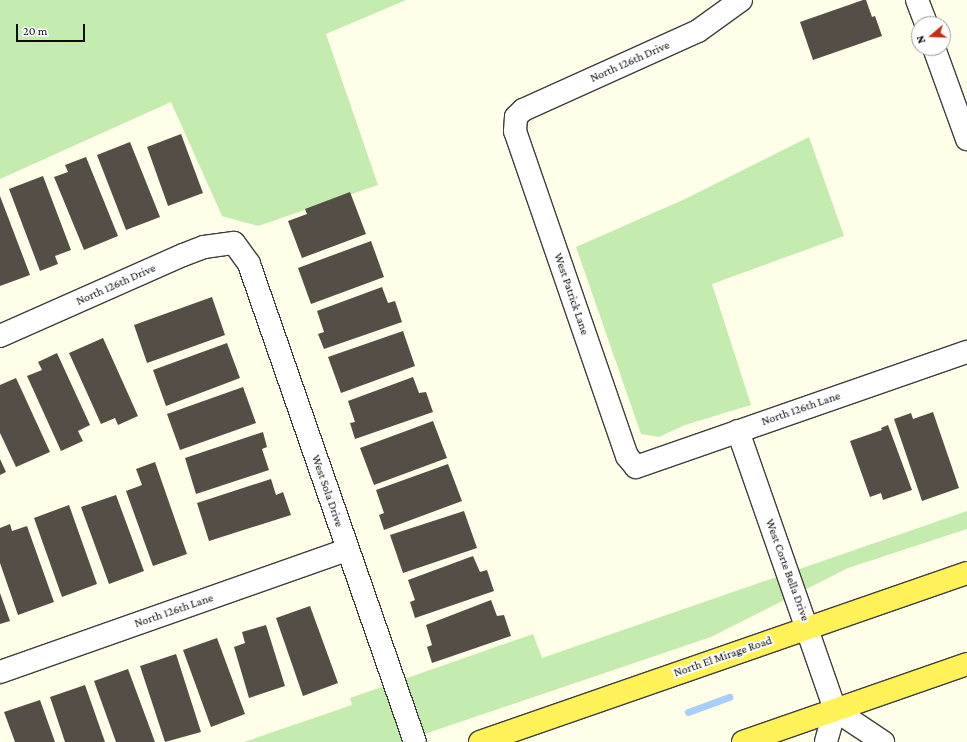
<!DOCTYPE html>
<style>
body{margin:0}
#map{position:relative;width:967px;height:742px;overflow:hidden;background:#fffee8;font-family:"Crimson Pro",serif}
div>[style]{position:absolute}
.green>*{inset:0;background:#c5ecaf}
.stream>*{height:7px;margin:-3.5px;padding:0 3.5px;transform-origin:3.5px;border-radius:3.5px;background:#a8cefc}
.building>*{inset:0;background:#544e46}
.roads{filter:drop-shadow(1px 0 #3e3e3e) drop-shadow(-1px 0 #3e3e3e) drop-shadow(0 1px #3e3e3e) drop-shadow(0 -1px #3e3e3e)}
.minor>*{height:22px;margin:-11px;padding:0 11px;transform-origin:11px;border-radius:11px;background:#fff}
.major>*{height:22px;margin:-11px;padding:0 11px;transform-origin:11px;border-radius:11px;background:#fff258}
span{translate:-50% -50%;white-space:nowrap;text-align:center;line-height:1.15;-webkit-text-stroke:4px #fff;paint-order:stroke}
.street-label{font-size:12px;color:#0b0b0b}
.north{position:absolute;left:911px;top:16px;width:40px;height:40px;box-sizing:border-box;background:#fff;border:1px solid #9d9d9d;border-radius:50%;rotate:251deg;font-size:11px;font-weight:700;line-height:16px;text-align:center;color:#0b0b0b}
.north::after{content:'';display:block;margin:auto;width:14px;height:18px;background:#c62c18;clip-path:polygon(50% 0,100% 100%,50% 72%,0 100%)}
.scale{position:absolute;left:16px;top:24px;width:69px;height:18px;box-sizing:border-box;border:2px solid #0b0b0b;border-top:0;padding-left:5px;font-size:12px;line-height:14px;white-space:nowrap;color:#0b0b0b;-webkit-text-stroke:3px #fff;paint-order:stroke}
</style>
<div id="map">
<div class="green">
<i style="clip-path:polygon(0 0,406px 0,326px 34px,378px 185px,258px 226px,222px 216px,171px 102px,0 179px)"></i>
<i style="clip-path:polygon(809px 137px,844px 236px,712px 284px,751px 405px,685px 425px,659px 437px,641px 434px,576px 247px,685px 199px)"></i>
<i style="clip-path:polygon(967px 511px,967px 529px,848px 568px,711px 637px,401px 742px,244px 742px,352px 705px,350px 698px,533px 634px,542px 658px)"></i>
</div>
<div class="stream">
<i style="left:688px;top:712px;width:44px;rotate:-20.1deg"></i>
</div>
<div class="building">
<i style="clip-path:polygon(863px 0,866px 0,872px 17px,875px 16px,882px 36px,813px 60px,800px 22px)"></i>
<i style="clip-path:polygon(181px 134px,203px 193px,168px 206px,147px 147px)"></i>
<i style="clip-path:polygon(130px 142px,160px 217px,126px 230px,97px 155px)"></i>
<i style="clip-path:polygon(86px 157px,118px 236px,84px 250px,54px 177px,68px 172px,65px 165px)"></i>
<i style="clip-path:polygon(43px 176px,71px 250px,55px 256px,58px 264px,40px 271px,9px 189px)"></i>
<i style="clip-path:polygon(350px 192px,366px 234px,302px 258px,288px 221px,307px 214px,305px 209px)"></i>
<i style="clip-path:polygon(0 196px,30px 275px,0 286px)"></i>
<i style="clip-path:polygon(371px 241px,384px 277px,311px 304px,298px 268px)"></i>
<i style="clip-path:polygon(382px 287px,388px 303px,395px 301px,402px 322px,324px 349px,318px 334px,324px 332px,317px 311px)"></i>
<i style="clip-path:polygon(212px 297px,225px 335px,147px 363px,134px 325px)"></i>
<i style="clip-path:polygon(403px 331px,415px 366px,341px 393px,328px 357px)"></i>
<i style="clip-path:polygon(103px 338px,138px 416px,118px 425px,115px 418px,101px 424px,69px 353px)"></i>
<i style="clip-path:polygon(227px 343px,240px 378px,166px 406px,153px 370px)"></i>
<i style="clip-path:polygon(57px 353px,90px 425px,78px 431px,83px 441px,61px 451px,27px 376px,42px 370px,38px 362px)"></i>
<i style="clip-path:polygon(413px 377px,419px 393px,426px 392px,433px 412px,355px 439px,350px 423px,355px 422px,348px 401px)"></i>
<i style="clip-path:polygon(16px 378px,50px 452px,16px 467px,0 433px,0 385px)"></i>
<i style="clip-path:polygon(243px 387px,256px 423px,180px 450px,167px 414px)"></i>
<i style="clip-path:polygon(933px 412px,959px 488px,922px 501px,894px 419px,911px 413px,913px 419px)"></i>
<i style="clip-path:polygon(433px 421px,447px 458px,374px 485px,360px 448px)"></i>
<i style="clip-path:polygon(888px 425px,912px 490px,883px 500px,881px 493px,870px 497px,850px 441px,882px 430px,881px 428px)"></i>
<i style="clip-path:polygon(263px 432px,267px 447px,262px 449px,269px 470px,196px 494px,185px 458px)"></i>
<i style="clip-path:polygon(0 459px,6px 472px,0 475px)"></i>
<i style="clip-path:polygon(155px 462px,187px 554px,153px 566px,126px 491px,142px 485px,136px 469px)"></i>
<i style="clip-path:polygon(448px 464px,462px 501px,384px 530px,379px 515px,384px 513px,376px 490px)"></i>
<i style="clip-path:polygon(271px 479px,276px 495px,283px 492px,291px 515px,209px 541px,197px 503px)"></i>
<i style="clip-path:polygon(116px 495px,144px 571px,109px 584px,81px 507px)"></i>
<i style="clip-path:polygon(69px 505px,97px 584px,62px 597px,34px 518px)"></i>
<i style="clip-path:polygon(464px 511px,477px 548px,403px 573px,390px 535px)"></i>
<i style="clip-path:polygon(10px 524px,12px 531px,27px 526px,54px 602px,18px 615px,0 563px,0 528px)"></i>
<i style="clip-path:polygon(473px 556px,480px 572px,487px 570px,494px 591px,415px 618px,410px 602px,415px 600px,408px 580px)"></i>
<i style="clip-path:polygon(0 593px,10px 621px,0 624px)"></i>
<i style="clip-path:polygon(491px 600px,497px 616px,504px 615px,511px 636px,432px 663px,427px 647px,432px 645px,426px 625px)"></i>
<i style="clip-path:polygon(310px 606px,338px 683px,303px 696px,276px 618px)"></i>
<i style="clip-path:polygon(266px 625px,285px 686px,249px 698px,234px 647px,245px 643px,242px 632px)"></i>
<i style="clip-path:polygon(217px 638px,245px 714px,211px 727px,183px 650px)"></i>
<i style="clip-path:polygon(176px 654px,201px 732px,165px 742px,140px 666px)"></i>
<i style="clip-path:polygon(128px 669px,155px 742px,116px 742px,94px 681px)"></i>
<i style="clip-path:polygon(85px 685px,105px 742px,65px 742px,50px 697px)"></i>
<i style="clip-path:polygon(40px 700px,55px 742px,15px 742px,4px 712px)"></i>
</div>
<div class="roads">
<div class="minor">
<i style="left:741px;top:0;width:53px;rotate:144.2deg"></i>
<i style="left:698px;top:31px;width:192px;rotate:155.7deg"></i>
<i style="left:523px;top:110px;width:10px;rotate:135deg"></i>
<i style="left:516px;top:117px;width:14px;rotate:94deg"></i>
<i style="left:515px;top:131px;width:344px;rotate:71deg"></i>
<i style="left:627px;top:456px;width:14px;rotate:51deg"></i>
<i style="left:636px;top:467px;width:350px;rotate:-19.2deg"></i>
<i style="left:917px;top:0;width:26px;rotate:69deg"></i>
<i style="left:934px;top:48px;width:97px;rotate:70.1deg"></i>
<i style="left:0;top:336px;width:200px;rotate:-23.9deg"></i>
<i style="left:183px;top:255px;width:22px;rotate:-21deg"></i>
<i style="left:204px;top:247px;width:30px;rotate:-8deg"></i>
<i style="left:234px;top:243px;width:26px;rotate:54deg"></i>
<i style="left:249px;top:264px;width:506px;rotate:70.85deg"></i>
<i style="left:738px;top:431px;width:295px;rotate:70.8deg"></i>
<i style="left:835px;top:710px;width:33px;rotate:106deg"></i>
<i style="left:0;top:672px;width:368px;rotate:-19.4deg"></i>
<i style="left:835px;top:710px;width:58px;rotate:33.7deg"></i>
</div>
<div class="major">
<i style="left:480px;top:742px;width:515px;rotate:-19.14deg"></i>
<i style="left:743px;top:742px;width:237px;rotate:-19.2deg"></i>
</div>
</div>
<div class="street-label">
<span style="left:630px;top:62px;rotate:-24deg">North 126th Drive</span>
<span style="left:116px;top:285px;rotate:-24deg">North 126th Drive</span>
<span style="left:571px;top:294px;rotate:71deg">West Patrick Lane</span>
<span style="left:801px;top:409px;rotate:-19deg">North 126th Lane</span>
<span style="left:327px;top:491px;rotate:71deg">West Sola Drive</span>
<span style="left:787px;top:570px;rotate:70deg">West Corte Bella Drive</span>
<span style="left:174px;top:611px;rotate:-19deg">North 126th Lane</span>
<span style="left:723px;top:657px;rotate:-19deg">North El Mirage Road</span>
</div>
<div class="north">N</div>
<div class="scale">20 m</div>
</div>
